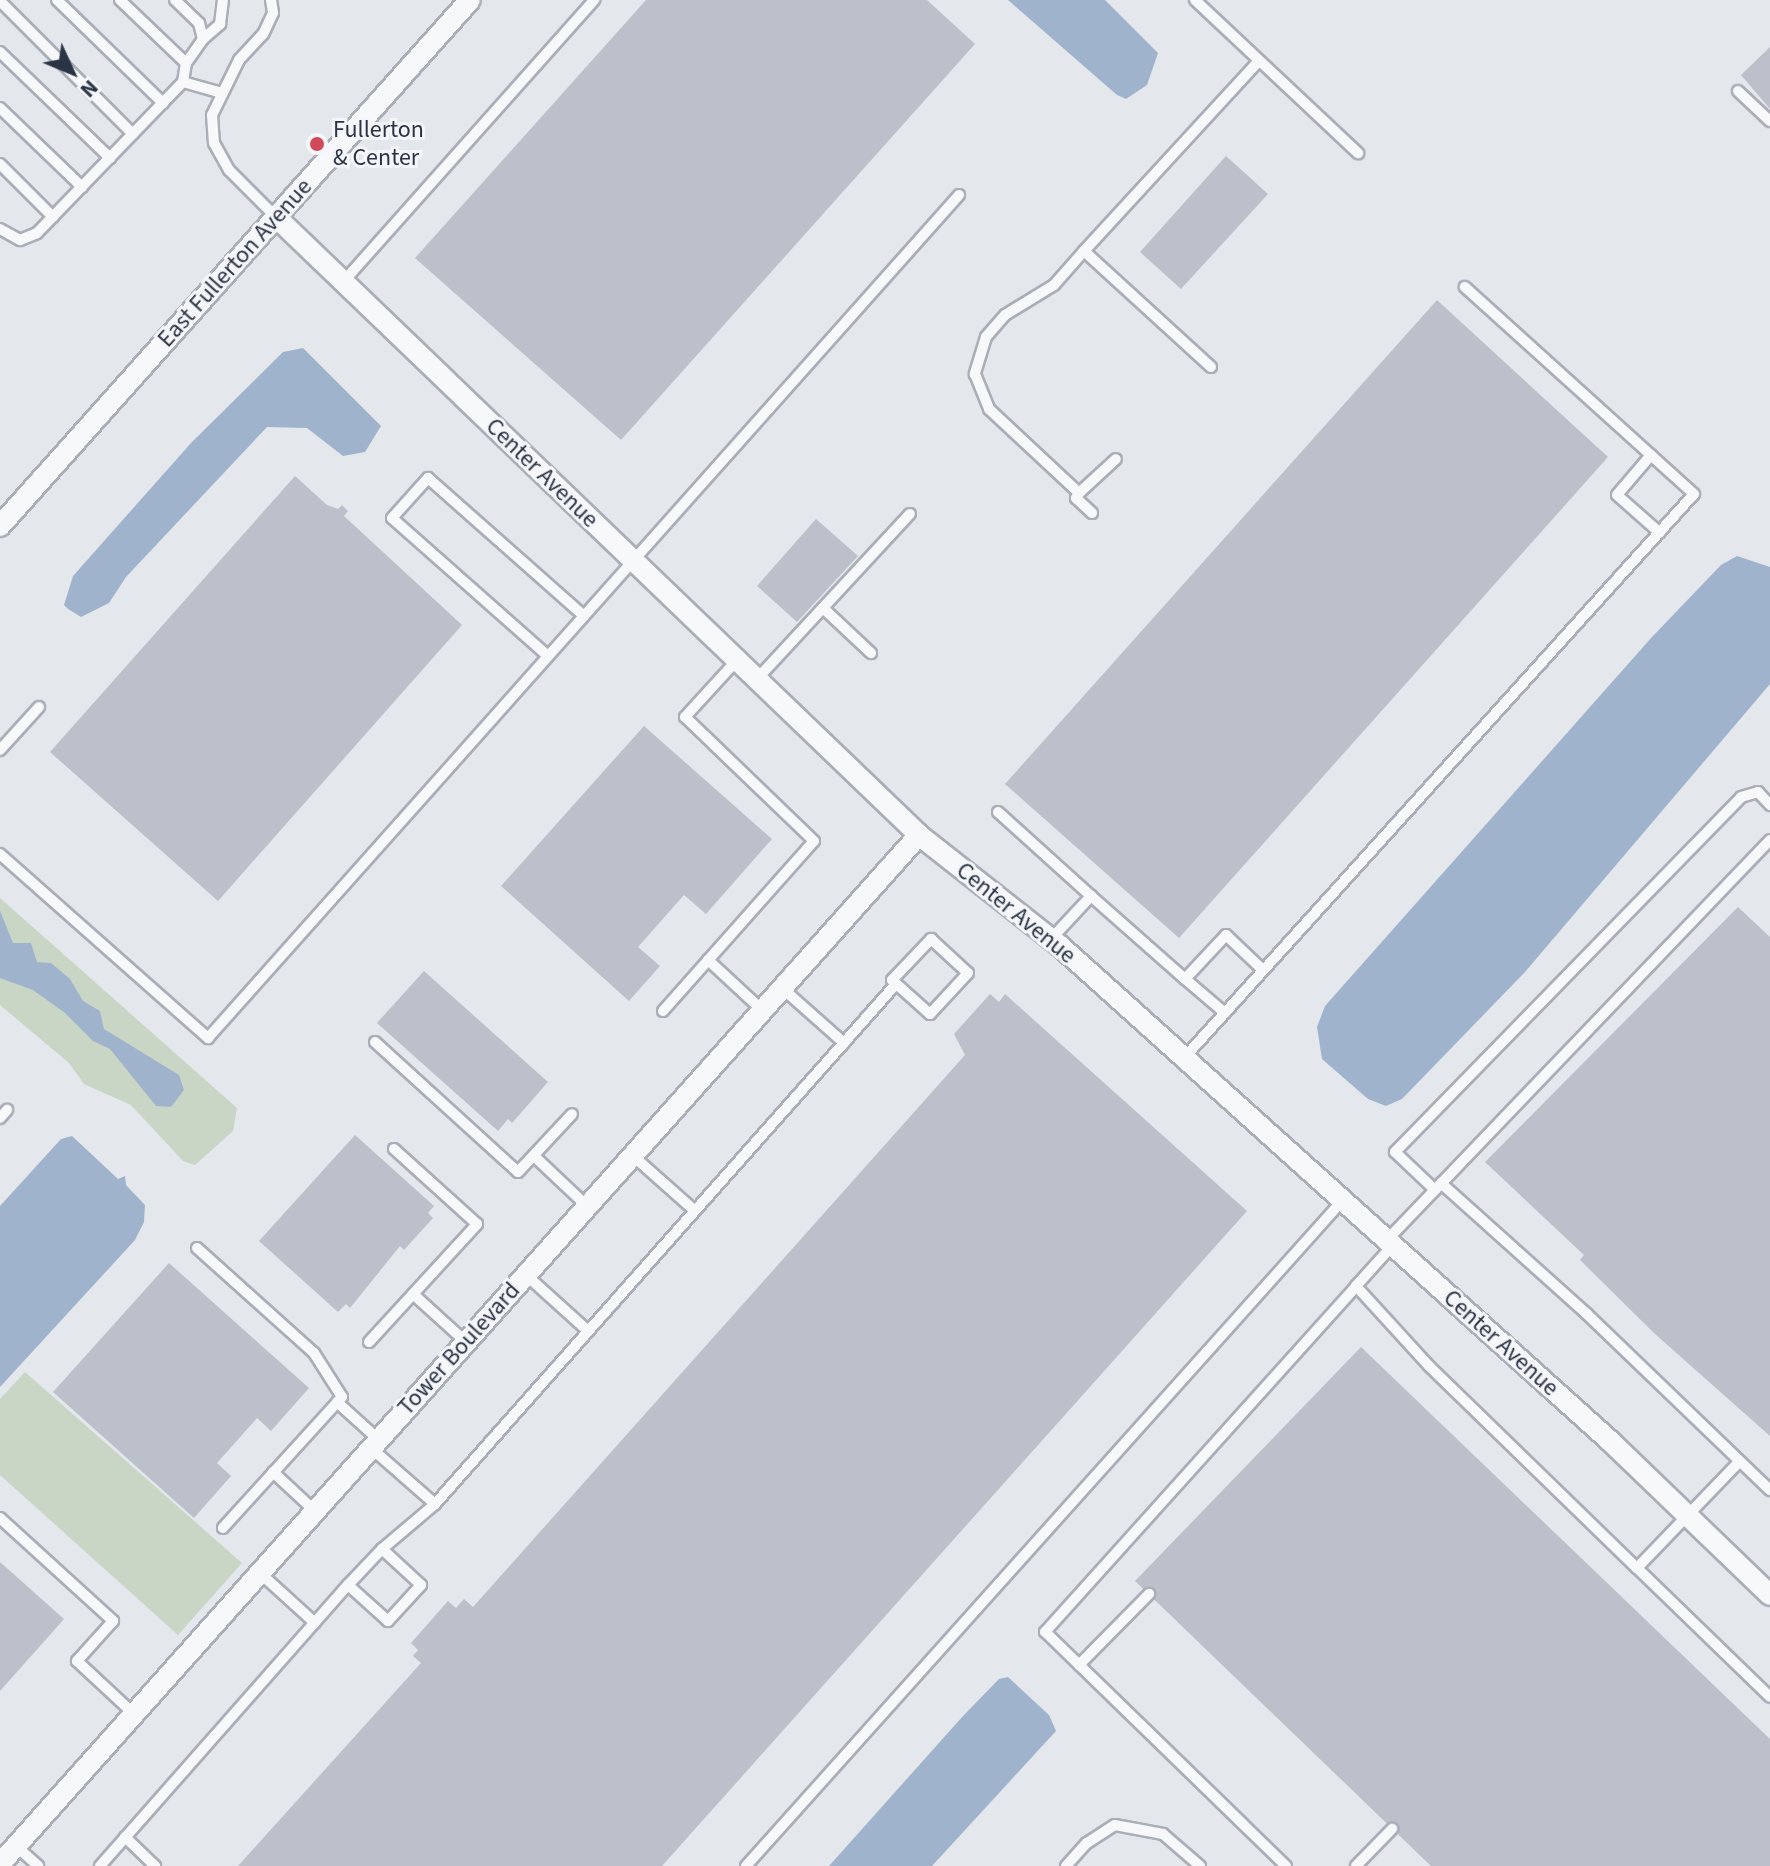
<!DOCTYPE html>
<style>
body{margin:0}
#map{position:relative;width:1770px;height:1866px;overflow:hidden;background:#e4e7ec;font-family:"Source Sans 3",sans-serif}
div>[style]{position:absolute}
.green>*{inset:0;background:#c9d6c5}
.water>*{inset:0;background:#9fb4cc}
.building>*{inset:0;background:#bbc0ca}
.roads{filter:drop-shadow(2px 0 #a9aeb7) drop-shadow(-2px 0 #a9aeb7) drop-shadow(0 2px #a9aeb7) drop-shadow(0 -2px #a9aeb7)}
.service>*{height:10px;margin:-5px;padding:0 5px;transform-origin:5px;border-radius:5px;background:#f7f8fa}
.minor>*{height:20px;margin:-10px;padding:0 10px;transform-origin:10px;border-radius:10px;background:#f7f8fa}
.dots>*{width:22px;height:22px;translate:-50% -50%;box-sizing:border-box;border:4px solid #f4f6f9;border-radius:50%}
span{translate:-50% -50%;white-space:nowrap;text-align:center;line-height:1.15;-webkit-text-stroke:6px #f4f6f9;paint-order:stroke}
.poi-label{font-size:24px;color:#2b3445}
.left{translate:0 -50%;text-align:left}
.street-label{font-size:24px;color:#2b3445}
.north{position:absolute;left:32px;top:32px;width:80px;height:80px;-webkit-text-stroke:6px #f4f6f9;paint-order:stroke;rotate:134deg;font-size:22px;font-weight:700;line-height:32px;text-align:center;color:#2b3445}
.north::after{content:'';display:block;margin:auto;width:28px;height:36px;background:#2b3445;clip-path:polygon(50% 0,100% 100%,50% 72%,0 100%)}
</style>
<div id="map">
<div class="green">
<i style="clip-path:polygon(0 898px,237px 1108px,233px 1131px,195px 1165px,183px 1161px,131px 1105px,84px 1084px,69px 1063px,0 1005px)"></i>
<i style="clip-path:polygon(25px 1372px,242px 1563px,178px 1635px,0 1475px,0 1399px)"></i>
</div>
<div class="water">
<i style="clip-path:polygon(1008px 0,1105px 0,1158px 53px,1147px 85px,1126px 99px,1117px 95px)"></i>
<i style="clip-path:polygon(303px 348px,381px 426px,365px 452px,343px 456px,307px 428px,267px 427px,126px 577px,109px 603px,81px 617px,68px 609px,64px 605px,73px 576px,191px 443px,283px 352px)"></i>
<i style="clip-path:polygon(1737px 556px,1770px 567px,1770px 684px,1525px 972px,1402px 1099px,1386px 1106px,1368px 1099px,1322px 1059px,1317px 1027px,1325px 1006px,1652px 637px,1721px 565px)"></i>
<i style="clip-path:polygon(0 911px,13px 943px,31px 943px,37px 962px,51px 963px,70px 979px,83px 1001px,100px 1011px,104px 1029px,179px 1075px,184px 1090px,171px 1107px,156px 1106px,110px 1049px,93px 1041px,65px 1013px,33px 990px,0 978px)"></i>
<i style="clip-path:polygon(72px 1136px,118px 1179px,125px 1176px,126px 1185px,145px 1205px,144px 1222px,135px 1240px,0 1387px,0 1206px,61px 1139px)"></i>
<i style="clip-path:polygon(1008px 1677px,1049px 1715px,1056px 1731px,932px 1866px,829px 1866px,963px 1716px,999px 1679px)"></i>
</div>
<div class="building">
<i style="clip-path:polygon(646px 0,927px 0,975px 44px,621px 440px,415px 258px)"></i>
<i style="clip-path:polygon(1770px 47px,1770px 109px,1741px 75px)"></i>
<i style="clip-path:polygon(1226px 156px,1268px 194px,1181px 289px,1140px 252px)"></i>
<i style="clip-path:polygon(1437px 300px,1608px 457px,1179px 938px,1005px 784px)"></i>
<i style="clip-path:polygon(295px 476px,327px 505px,338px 509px,342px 505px,348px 511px,344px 516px,462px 625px,218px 901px,50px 752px)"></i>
<i style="clip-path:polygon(816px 519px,858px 556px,797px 622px,757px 586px)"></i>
<i style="clip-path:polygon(644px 726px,772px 839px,706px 914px,684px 895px,638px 947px,660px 966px,629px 1001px,501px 886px)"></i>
<i style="clip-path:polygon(1738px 907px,1770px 937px,1770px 1436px,1655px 1334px,1580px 1260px,1584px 1255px,1485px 1162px)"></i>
<i style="clip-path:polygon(424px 971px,548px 1082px,512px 1123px,508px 1119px,498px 1131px,377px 1023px)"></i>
<i style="clip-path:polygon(990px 994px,999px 1002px,1005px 994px,1247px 1211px,662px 1866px,238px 1866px,421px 1663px,413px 1656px,418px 1650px,411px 1643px,448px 1601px,456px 1608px,464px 1599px,473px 1607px,965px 1055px,954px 1034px)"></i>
<i style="clip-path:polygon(355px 1135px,434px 1206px,428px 1213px,433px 1218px,404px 1250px,400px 1246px,350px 1308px,346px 1304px,338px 1312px,259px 1241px)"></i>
<i style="clip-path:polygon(169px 1263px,309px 1388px,271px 1431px,257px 1418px,217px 1463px,231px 1476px,194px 1518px,53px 1392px)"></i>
<i style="clip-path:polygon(1361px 1347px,1770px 1739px,1770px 1866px,1431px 1866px,1135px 1581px)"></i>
<i style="clip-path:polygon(0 1562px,64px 1619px,0 1691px)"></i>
</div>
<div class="roads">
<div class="service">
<i style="left:57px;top:0;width:148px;rotate:44.2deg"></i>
<i style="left:120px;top:0;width:91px;rotate:43.7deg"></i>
<i style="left:186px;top:63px;width:19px;rotate:99deg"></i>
<i style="left:175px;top:0;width:33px;rotate:44deg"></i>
<i style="left:199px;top:23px;width:16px;rotate:76deg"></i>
<i style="left:203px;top:39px;width:29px;rotate:125deg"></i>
<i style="left:271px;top:0;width:13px;rotate:81deg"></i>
<i style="left:273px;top:13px;width:23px;rotate:115deg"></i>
<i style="left:263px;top:34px;width:35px;rotate:133deg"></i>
<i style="left:239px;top:60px;width:61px;rotate:116.1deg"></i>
<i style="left:212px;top:115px;width:28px;rotate:86deg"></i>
<i style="left:214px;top:143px;width:31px;rotate:61deg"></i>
<i style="left:229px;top:170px;width:66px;rotate:45deg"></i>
<i style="left:1195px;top:0;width:224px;rotate:43.2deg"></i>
<i style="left:0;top:1px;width:188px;rotate:45deg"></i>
<i style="left:203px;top:39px;width:23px;rotate:-41deg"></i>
<i style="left:220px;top:24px;width:24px;rotate:-83deg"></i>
<i style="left:0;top:52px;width:153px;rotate:43.9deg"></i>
<i style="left:1738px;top:91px;width:44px;rotate:43.2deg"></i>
<i style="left:0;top:108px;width:114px;rotate:43.9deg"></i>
<i style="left:0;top:164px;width:75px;rotate:45deg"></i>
<i style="left:0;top:229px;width:23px;rotate:29deg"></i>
<i style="left:20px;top:240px;width:18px;rotate:-22deg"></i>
<i style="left:37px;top:233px;width:210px;rotate:-46deg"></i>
<i style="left:183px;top:82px;width:41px;rotate:15.8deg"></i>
<i style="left:1084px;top:251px;width:45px;rotate:131.4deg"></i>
<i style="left:1054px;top:285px;width:57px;rotate:148.5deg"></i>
<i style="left:1005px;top:315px;width:29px;rotate:131deg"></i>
<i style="left:986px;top:337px;width:39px;rotate:107deg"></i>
<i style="left:975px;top:374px;width:38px;rotate:68deg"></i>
<i style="left:989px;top:409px;width:123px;rotate:43deg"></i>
<i style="left:1079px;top:493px;width:6px;rotate:121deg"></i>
<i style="left:1076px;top:498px;width:22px;rotate:43deg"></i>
<i style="left:343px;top:282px;width:378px;rotate:-48.3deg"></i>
<i style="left:1211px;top:367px;width:172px;rotate:-137.6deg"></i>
<i style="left:1084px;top:251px;width:257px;rotate:-47.4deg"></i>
<i style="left:1651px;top:455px;width:52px;rotate:130.4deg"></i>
<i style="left:1617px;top:495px;width:57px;rotate:41.5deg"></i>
<i style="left:1079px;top:493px;width:50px;rotate:-42.6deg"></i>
<i style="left:823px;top:608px;width:66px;rotate:43.2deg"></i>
<i style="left:548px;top:656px;width:208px;rotate:-138.5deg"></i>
<i style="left:392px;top:518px;width:54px;rotate:-48deg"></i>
<i style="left:428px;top:478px;width:208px;rotate:41.5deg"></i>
<i style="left:757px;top:679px;width:225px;rotate:-47.2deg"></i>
<i style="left:0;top:750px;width:58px;rotate:-47.8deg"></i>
<i style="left:998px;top:812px;width:125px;rotate:42.1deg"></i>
<i style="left:0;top:854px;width:278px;rotate:41.5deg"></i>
<i style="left:208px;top:1038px;width:1129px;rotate:-48.3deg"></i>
<i style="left:931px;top:939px;width:50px;rotate:42.6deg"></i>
<i style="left:968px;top:973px;width:56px;rotate:132.8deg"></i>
<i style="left:930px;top:1014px;width:51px;rotate:-138.2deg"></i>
<i style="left:892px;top:980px;width:57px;rotate:-46.4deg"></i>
<i style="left:1051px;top:939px;width:59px;rotate:-47.1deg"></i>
<i style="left:1091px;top:896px;width:125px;rotate:41.4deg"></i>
<i style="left:708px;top:960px;width:74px;rotate:42.8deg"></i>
<i style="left:782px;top:988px;width:83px;rotate:41.6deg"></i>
<i style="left:663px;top:1011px;width:227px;rotate:-48.4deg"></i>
<i style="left:814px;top:841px;width:179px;rotate:-136.1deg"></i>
<i style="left:685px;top:717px;width:77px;rotate:-47.6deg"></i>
<i style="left:1225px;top:1013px;width:52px;rotate:-139.6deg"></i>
<i style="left:1185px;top:979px;width:60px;rotate:-47deg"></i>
<i style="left:1226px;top:935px;width:51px;rotate:43.4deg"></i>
<i style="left:375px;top:1042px;width:193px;rotate:42.3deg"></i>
<i style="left:518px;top:1172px;width:79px;rotate:-47deg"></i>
<i style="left:1184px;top:1058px;width:760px;rotate:-47.88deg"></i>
<i style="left:1694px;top:494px;width:309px;rotate:-137.9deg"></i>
<i style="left:0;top:1118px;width:11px;rotate:-49deg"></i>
<i style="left:632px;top:1155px;width:84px;rotate:41.6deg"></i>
<i style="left:534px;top:1156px;width:73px;rotate:43.3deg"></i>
<i style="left:1441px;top:1183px;width:196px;rotate:41.9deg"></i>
<i style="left:1587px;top:1314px;width:254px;rotate:43.9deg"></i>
<i style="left:1435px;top:1190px;width:55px;rotate:-136.5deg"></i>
<i style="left:1395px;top:1152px;width:496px;rotate:-45.7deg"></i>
<i style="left:1741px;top:797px;width:18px;rotate:-16deg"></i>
<i style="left:1758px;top:792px;width:18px;rotate:47deg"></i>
<i style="left:1387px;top:1240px;width:554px;rotate:-46.24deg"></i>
<i style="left:1393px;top:1245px;width:55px;rotate:132.1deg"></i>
<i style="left:1356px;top:1286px;width:108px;rotate:47.6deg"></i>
<i style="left:1429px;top:1366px;width:290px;rotate:44.2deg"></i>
<i style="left:1637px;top:1568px;width:147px;rotate:-46.1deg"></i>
<i style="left:197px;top:1248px;width:157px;rotate:41.9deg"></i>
<i style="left:314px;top:1353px;width:52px;rotate:57.5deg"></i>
<i style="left:342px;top:1397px;width:177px;rotate:132.3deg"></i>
<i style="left:526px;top:1275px;width:84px;rotate:42.1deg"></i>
<i style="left:413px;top:1294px;width:72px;rotate:42.2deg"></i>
<i style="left:369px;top:1342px;width:160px;rotate:-47.5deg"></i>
<i style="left:477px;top:1224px;width:112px;rotate:-137.9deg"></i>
<i style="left:337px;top:1402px;width:57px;rotate:42.1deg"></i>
<i style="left:371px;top:1448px;width:85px;rotate:41.2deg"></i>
<i style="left:435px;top:1504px;width:695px;rotate:-48.44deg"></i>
<i style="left:273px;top:1472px;width:57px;rotate:42.9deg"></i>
<i style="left:0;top:1518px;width:153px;rotate:42.3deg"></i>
<i style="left:113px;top:1621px;width:54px;rotate:132deg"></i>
<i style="left:77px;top:1661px;width:78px;rotate:42.9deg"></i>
<i style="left:382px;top:1549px;width:53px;rotate:42.7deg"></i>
<i style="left:421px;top:1585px;width:49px;rotate:132.5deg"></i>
<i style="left:388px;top:1621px;width:54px;rotate:-138deg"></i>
<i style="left:348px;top:1585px;width:50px;rotate:-46.6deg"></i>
<i style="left:382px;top:1549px;width:70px;rotate:-40.3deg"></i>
<i style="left:1637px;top:1568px;width:185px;rotate:44.1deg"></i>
<i style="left:260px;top:1573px;width:74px;rotate:42.3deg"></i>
<i style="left:1079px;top:1665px;width:100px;rotate:-45.4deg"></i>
<i style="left:125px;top:1837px;width:42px;rotate:44deg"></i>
<i style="left:16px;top:1846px;width:30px;rotate:42deg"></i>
<i style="left:100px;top:1866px;width:375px;rotate:-48.6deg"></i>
<i style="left:746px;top:1866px;width:894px;rotate:-48.13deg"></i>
<i style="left:1066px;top:1866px;width:31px;rotate:-48deg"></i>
<i style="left:1087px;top:1843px;width:33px;rotate:-33deg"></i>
<i style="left:1115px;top:1825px;width:49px;rotate:10.6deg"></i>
<i style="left:1163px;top:1834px;width:49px;rotate:40.9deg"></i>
<i style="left:1286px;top:1866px;width:336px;rotate:-135.8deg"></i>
<i style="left:1045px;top:1632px;width:465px;rotate:-48deg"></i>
<i style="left:1356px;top:1866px;width:52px;rotate:-45.8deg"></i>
</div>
<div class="minor">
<i style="left:276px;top:217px;width:892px;rotate:43.86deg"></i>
<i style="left:919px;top:835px;width:178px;rotate:38.2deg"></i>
<i style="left:1059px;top:945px;width:741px;rotate:41.99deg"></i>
<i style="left:1610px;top:1441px;width:222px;rotate:43.9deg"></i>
<i style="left:0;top:526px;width:705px;rotate:-48.22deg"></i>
<i style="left:0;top:1864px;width:1380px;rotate:-48.23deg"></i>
</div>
</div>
<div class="dots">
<i style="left:317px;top:144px;background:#d1495b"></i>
</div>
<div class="poi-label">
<span class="left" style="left:333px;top:144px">Fullerton<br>&amp; Center</span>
</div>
<div class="street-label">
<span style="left:235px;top:263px;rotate:-48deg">East Fullerton Avenue</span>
<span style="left:542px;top:473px;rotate:44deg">Center Avenue</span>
<span style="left:1016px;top:913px;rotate:39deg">Center Avenue</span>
<span style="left:1501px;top:1343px;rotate:42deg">Center Avenue</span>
<span style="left:459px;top:1349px;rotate:-48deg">Tower Boulevard</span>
</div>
<div class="north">N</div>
</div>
